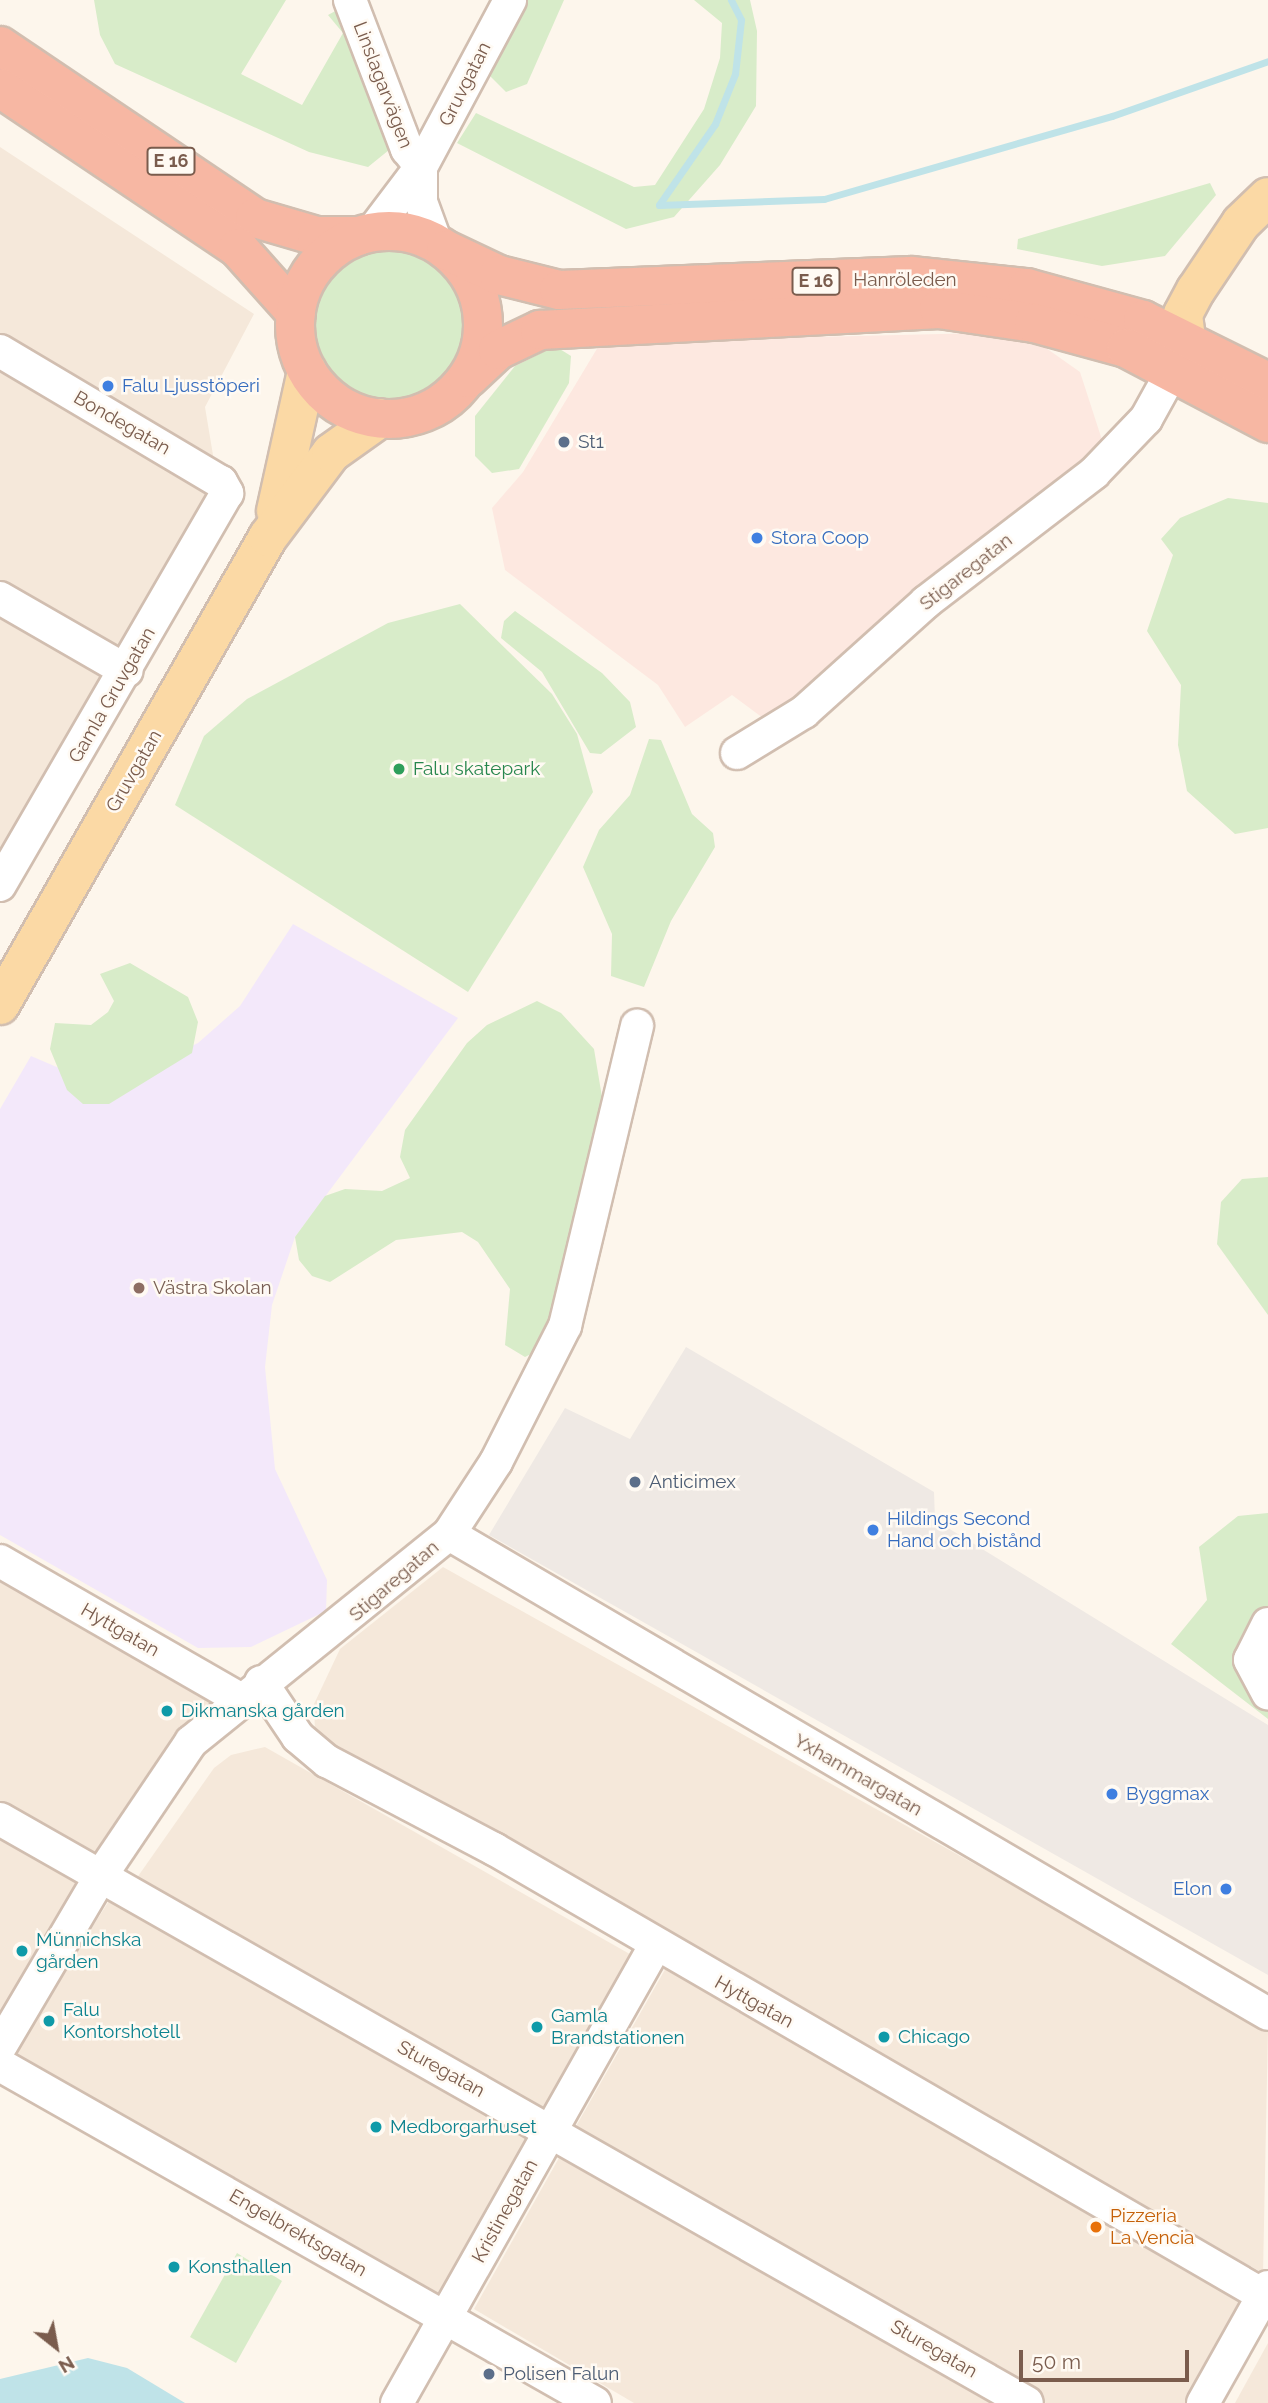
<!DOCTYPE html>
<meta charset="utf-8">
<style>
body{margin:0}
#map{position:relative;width:1268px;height:2403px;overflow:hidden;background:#fdf6ec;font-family:Raleway,sans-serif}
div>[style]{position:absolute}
.residential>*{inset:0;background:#f5e8da}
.commercial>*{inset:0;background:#fde8e0}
.industrial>*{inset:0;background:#efe9e4}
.education>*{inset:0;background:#f3e8fa}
.green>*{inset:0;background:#d8ecc9}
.round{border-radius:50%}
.water>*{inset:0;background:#bfe3e8}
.stream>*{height:7px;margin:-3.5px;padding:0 3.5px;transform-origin:3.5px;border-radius:3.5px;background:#bfe3e8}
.roads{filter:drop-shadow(2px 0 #d1beb0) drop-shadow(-2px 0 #d1beb0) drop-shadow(0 2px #d1beb0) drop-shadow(0 -2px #d1beb0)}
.minor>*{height:32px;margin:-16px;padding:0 16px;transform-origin:16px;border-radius:16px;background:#fff}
.major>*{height:38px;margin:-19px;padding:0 19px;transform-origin:19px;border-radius:19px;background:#fbd9a5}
.highway>*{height:38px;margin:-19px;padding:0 19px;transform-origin:19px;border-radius:19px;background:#f7b7a3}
.highway>.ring{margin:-19px;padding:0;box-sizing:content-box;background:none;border:38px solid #f7b7a3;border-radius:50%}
.dots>*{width:19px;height:19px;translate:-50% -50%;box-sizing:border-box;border:4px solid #fffaf3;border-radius:50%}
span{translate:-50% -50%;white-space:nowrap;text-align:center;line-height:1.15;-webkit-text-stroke:5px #fffaf3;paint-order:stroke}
.shield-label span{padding:2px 5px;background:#fffaf3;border:2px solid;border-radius:5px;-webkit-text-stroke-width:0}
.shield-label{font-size:18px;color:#7a5c4d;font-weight:700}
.street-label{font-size:19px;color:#7a5c4d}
.shop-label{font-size:19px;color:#366cbe}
.left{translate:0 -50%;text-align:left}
.right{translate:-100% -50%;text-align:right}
.service-label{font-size:19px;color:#4e5e75}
.leisure-label{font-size:19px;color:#27864d}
.education-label{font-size:19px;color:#785e54}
.culture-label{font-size:19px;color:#0d838f}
.food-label{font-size:19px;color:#c56008}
.north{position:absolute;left:21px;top:2312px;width:70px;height:70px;-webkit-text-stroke:5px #fffaf3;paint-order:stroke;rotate:149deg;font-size:19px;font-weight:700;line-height:28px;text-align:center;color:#7a5c4d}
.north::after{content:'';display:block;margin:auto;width:24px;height:32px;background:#7a5c4d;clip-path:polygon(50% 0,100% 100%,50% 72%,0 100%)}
.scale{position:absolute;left:1019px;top:2350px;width:170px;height:32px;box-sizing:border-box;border:4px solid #7a5c4d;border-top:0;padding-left:9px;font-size:21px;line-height:24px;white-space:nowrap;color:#7a5c4d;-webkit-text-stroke:5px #fffaf3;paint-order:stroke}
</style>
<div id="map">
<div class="residential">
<i style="clip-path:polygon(0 147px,254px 314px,205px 407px,219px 491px,0 891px)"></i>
<i style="clip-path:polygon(443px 1567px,1268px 2028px,1263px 2273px,372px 1783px,315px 1732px,314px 1704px,340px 1649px)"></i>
<i style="clip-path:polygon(0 1577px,223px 1698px,100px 1862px,0 1803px)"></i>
<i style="clip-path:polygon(265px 1747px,635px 1957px,546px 2118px,134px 1882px,214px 1768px,231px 1755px)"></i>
<i style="clip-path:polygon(0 1827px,90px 1879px,0 2024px)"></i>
<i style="clip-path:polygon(114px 1893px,533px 2135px,444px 2306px,9px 2058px)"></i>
<i style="clip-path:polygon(667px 1966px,1251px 2298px,1190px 2403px,1046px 2403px,575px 2128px)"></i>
<i style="clip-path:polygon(564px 2149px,1001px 2403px,634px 2403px,474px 2309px)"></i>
<i style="clip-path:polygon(1268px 2343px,1268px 2403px,1235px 2403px)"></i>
</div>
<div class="commercial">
<i style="clip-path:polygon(983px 333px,1046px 348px,1080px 372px,1103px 443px,775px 727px,732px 695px,685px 727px,658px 685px,505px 570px,492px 508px,523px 472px,601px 342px)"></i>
</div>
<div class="industrial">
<i style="clip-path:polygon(686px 1347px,934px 1492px,935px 1520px,1268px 1725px,1268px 1975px,489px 1535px,565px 1408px,630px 1439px)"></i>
</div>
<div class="education">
<i style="clip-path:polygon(293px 924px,458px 1018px,295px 1237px,272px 1305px,265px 1367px,275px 1469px,327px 1580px,326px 1611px,251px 1647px,198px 1648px,0 1535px,0 1109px,31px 1056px,66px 1071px,134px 1073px,198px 1043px,240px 1006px)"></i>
</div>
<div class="green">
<i style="clip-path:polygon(94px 0,286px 0,241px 74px,302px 105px,343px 33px,328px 15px,339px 9px,390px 137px,389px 150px,368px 167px,309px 152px,115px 64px,100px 35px)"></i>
<i style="clip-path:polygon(525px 0,564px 0,527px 84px,506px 92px,488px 74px)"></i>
<i style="clip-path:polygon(694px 0,750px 0,757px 31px,756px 106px,720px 165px,674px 217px,626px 229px,457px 143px,476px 113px,634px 187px,655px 185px,704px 109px,720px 58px,722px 23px)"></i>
<i style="clip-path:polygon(1210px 183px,1216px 195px,1165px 256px,1102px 266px,1017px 249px,1018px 239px)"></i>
<i class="round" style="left:314px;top:247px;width:154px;height:154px"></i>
<i style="clip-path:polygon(555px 346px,571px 356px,569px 383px,519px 469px,492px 473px,475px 456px,475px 416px,515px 366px)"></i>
<i style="clip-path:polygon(1228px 498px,1268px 503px,1268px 828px,1235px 834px,1187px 791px,1178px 745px,1181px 685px,1147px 631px,1173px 555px,1161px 539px,1180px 518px)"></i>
<i style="clip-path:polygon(460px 604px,552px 694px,577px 734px,593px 792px,468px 992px,175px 805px,204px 736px,247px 699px,388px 623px)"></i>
<i style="clip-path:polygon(515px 611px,602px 673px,630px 702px,636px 727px,601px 754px,590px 753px,542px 672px,501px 638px,504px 621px)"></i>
<i style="clip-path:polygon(649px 739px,661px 740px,692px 814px,713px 833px,715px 847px,671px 921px,644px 987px,611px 976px,612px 934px,583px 867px,599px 830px,630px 795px)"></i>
<i style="clip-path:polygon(130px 963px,188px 997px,198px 1022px,192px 1053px,109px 1104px,83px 1104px,67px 1090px,50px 1049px,55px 1023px,91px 1025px,108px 1012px,114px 1001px,100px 974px)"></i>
<i style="clip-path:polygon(537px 1001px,561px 1013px,594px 1049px,606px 1121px,563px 1303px,537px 1351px,525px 1357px,505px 1345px,510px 1289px,478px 1242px,462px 1232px,396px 1240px,330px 1282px,312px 1276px,299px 1260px,295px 1237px,325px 1196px,345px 1189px,382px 1191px,410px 1178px,400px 1157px,405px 1130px,467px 1043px,487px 1025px)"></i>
<i style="clip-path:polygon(1268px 1177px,1268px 1315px,1217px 1244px,1221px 1202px,1242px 1179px)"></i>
<i style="clip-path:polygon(1268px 1513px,1268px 1719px,1171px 1644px,1207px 1600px,1199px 1547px,1238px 1516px)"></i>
<i style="clip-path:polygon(237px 2253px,282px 2281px,236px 2363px,190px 2337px)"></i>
</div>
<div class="water">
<i style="clip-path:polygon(88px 2358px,127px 2368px,185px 2403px,0 2403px,0 2379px)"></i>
</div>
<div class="stream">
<i style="left:731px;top:0;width:22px;rotate:63deg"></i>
<i style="left:741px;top:20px;width:54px;rotate:96.3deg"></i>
<i style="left:735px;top:74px;width:54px;rotate:111.8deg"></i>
<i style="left:715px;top:124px;width:98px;rotate:124.7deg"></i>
<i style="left:659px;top:205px;width:165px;rotate:-2.1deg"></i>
<i style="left:824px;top:199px;width:300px;rotate:-16.1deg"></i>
<i style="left:1112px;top:116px;width:165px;rotate:-19.4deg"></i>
</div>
<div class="roads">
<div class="minor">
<i style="left:350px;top:0;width:160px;rotate:69.1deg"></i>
<i style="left:407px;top:149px;width:23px;rotate:52deg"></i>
<i style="left:421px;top:167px;width:35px;rotate:90deg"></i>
<i style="left:421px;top:202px;width:44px;rotate:69.9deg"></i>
<i style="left:372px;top:232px;width:81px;rotate:-53deg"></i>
<i style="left:421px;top:167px;width:189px;rotate:-61.9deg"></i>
<i style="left:0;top:351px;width:257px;rotate:30.7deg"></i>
<i style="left:221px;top:482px;width:13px;rotate:61deg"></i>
<i style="left:227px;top:493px;width:453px;rotate:120.1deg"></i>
<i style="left:0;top:598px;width:146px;rotate:29.9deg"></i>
<i style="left:737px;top:753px;width:79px;rotate:-31.5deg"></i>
<i style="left:804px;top:712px;width:164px;rotate:-42deg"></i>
<i style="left:926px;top:602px;width:212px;rotate:-37.5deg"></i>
<i style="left:1094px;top:473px;width:75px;rotate:-46.1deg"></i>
<i style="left:1146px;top:419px;width:56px;rotate:-61.1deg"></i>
<i style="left:449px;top:1534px;width:949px;rotate:30.37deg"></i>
<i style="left:0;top:1561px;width:277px;rotate:29.9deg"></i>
<i style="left:1268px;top:1624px;width:40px;rotate:116.6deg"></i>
<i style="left:1250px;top:1660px;width:38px;rotate:62deg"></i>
<i style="left:261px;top:1682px;width:66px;rotate:56.1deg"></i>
<i style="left:298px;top:1737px;width:38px;rotate:40deg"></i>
<i style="left:327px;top:1761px;width:189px;rotate:27.8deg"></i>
<i style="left:494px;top:1849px;width:895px;rotate:30.12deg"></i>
<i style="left:0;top:1819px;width:1181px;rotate:29.62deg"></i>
<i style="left:0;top:2047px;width:197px;rotate:-59.5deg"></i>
<i style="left:100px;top:1877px;width:163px;rotate:-56deg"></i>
<i style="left:191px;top:1742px;width:331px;rotate:-38.9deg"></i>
<i style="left:449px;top:1534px;width:86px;rotate:-56.9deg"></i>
<i style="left:496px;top:1462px;width:153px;rotate:-63.1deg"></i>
<i style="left:565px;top:1326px;width:309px;rotate:-76.5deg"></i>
<i style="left:0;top:2065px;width:684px;rotate:29.6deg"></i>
<i style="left:397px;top:2403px;width:525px;rotate:-60.55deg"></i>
<i style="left:1203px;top:2403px;width:133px;rotate:-60.7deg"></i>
</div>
<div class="major">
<i style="left:1186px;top:339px;width:25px;rotate:-97deg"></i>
<i style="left:1183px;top:314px;width:27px;rotate:-62deg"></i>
<i style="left:1196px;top:290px;width:81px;rotate:-56.1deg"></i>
<i style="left:1241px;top:223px;width:37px;rotate:-44deg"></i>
<i style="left:276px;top:511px;width:143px;rotate:-77.5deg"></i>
<i style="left:0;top:1005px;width:539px;rotate:-60.2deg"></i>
<i style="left:268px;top:537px;width:105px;rotate:-53.1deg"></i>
<i style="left:331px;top:453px;width:60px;rotate:-35.5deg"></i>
</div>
<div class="highway">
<i style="left:0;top:46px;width:308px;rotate:34deg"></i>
<i style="left:255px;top:218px;width:65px;rotate:16.2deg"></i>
<i style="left:317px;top:236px;width:41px"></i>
<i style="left:0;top:88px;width:287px;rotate:33.9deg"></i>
<i style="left:238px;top:248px;width:87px;rotate:48.3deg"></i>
<i class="ring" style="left:295px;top:231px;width:150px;height:150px"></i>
<i style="left:446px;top:250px;width:59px;rotate:25.3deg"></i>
<i style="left:499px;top:275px;width:62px;rotate:14deg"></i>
<i style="left:559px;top:290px;width:352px;rotate:-2.3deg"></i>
<i style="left:911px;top:276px;width:117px;rotate:5.9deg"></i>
<i style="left:1027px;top:288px;width:120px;rotate:15.4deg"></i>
<i style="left:1143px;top:320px;width:140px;rotate:26.4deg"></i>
<i style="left:468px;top:378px;width:41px;rotate:-43deg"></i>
<i style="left:498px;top:350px;width:47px;rotate:-25.5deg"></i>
<i style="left:540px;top:330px;width:400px;rotate:-3deg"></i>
<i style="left:939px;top:309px;width:96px;rotate:8.4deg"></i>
<i style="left:1034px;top:323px;width:95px;rotate:15.2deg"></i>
<i style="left:1126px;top:348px;width:161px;rotate:27.8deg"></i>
</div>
</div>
<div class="dots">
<i style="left:108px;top:386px;background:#3f7fe0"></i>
<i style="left:564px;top:442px;background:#5c6f8a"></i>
<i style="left:757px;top:538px;background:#3f7fe0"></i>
<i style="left:399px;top:769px;background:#2e9e5b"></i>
<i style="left:139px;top:1288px;background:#8d6e63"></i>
<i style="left:635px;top:1482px;background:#5c6f8a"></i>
<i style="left:873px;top:1530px;background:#3f7fe0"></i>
<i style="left:167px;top:1711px;background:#0f9aa8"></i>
<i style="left:1112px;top:1794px;background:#3f7fe0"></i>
<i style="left:1226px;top:1889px;background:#3f7fe0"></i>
<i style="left:22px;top:1951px;background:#0f9aa8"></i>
<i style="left:49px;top:2021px;background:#0f9aa8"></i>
<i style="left:537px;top:2027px;background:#0f9aa8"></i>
<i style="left:884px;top:2037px;background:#0f9aa8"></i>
<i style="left:376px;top:2127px;background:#0f9aa8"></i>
<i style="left:1096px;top:2227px;background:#e8710a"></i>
<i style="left:174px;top:2267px;background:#0f9aa8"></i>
<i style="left:489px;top:2374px;background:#5c6f8a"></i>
</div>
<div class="shield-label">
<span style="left:171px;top:161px">E 16</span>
<span style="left:816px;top:281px">E 16</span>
</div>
<div class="street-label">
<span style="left:465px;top:84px;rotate:-63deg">Gruvgatan</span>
<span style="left:383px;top:85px;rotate:69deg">Linslagarvägen</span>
<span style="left:905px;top:280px">Hanröleden</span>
<span style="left:122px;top:423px;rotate:30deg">Bondegatan</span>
<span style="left:966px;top:572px;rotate:-38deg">Stigaregatan</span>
<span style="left:112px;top:695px;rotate:-60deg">Gamla Gruvgatan</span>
<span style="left:134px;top:771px;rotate:-60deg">Gruvgatan</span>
<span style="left:394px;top:1581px;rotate:-41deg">Stigaregatan</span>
<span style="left:120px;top:1630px;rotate:30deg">Hyttgatan</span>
<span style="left:858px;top:1775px;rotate:30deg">Yxhammargatan</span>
<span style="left:754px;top:2002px;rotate:29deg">Hyttgatan</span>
<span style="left:441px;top:2069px;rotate:29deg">Sturegatan</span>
<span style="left:505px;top:2211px;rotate:-61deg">Kristinegatan</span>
<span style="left:298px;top:2233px;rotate:30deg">Engelbrektsgatan</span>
<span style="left:934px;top:2349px;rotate:30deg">Sturegatan</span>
</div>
<div class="shop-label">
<span class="left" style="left:122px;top:386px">Falu Ljusstöperi</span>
<span class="left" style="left:771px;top:538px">Stora Coop</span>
<span class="left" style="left:887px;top:1530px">Hildings Second<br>Hand och bistånd</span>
<span class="left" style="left:1126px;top:1794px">Byggmax</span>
<span class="right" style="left:1212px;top:1889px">Elon</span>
</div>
<div class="service-label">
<span class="left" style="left:578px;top:442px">St1</span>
<span class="left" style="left:649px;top:1482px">Anticimex</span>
<span class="left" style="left:503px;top:2374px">Polisen Falun</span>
</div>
<div class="leisure-label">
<span class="left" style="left:413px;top:769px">Falu skatepark</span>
</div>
<div class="education-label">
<span class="left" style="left:153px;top:1288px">Västra Skolan</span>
</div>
<div class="culture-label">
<span class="left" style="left:181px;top:1711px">Dikmanska gården</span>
<span class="left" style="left:36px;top:1951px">Münnichska<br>gården</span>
<span class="left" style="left:63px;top:2021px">Falu<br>Kontorshotell</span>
<span class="left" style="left:551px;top:2027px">Gamla<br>Brandstationen</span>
<span class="left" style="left:898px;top:2037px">Chicago</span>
<span class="left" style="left:390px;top:2127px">Medborgarhuset</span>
<span class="left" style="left:188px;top:2267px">Konsthallen</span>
</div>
<div class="food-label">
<span class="left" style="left:1110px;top:2227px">Pizzeria<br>La Vencia</span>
</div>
<div class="north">N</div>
<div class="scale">50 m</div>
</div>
